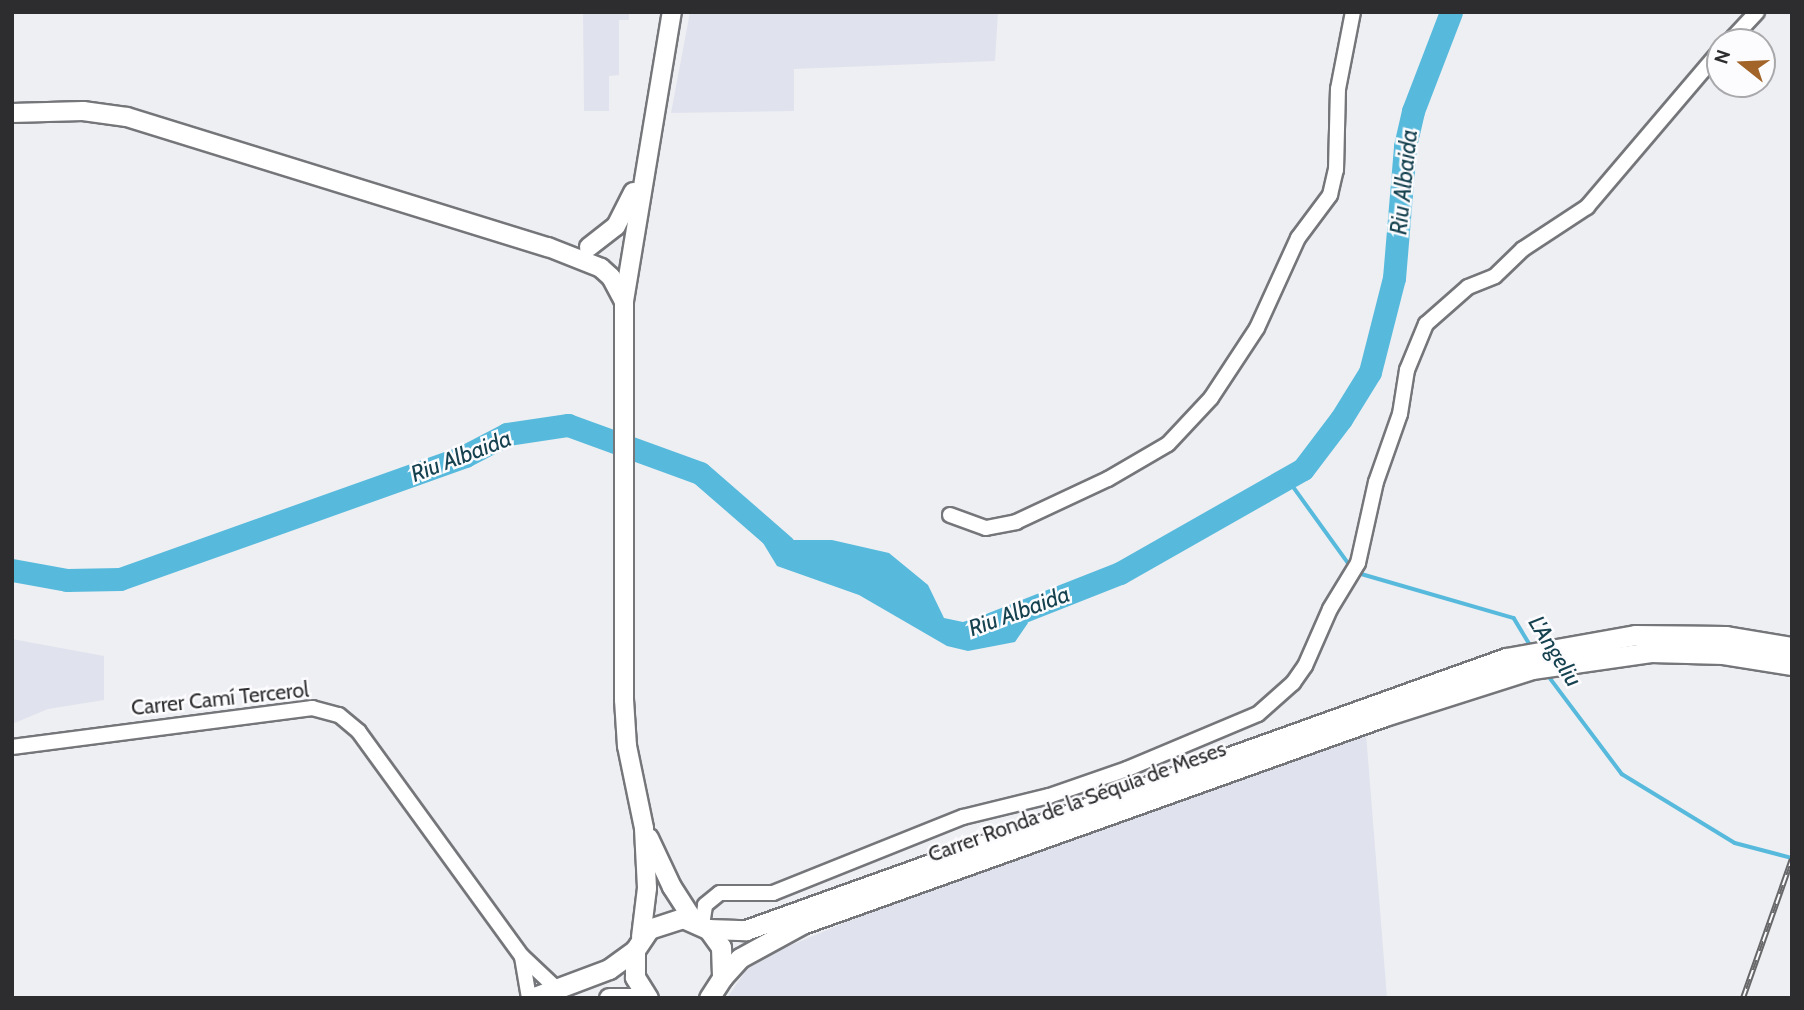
<!DOCTYPE html>
<meta charset="utf-8">
<style>
body{margin:0}
#map{position:relative;width:1804px;height:1010px;overflow:hidden;background:#eeeff3;font-family:Cabin,sans-serif}
div>[style]{position:absolute}
.built>*{inset:0;background:#e0e2ed}
.water>*{inset:0;background:#57badc}
.stream>*{height:3.5px;margin:-1.75px;padding:0 1.75px;transform-origin:1.75px;border-radius:1.75px;background:#57badc}
.river>*{height:23px;margin:-11.5px;padding:0 11.5px;transform-origin:11.5px;border-radius:11.5px;background:#57badc}
.roads{filter:drop-shadow(2px 0 #75767a) drop-shadow(-2px 0 #75767a) drop-shadow(0 2px #75767a) drop-shadow(0 -2px #75767a)}
.minor>*{height:14px;margin:-7px;padding:0 7px;transform-origin:7px;border-radius:7px;background:#fff}
.tertiary>*{height:18px;margin:-9px;padding:0 9px;transform-origin:9px;border-radius:9px;background:#fff}
.secondary>*{height:19px;margin:-9.5px;padding:0 9.5px;transform-origin:9.5px;border-radius:9.5px;background:#fff}
.rail>*{height:6px;margin-top:-3px;transform-origin:0;background:repeating-linear-gradient(90deg,#fcfcff 0 10px,#676769 0 20px);box-sizing:border-box;border-block:2px solid #676769}
span{translate:-50% -50%;white-space:nowrap;text-align:center;line-height:1.15;-webkit-text-stroke:5px #fcfcff;paint-order:stroke}
.street-label{font-size:21px;color:#2d2d2f}
.water-label{font-size:23px;color:#164250;font-style:italic}
.frame{position:absolute;inset:0;border:14px solid #2d2d2f;pointer-events:none}
.north{position:absolute;left:1706px;top:28px;width:70px;height:70px;box-sizing:border-box;background:#fcfcff;border:2px solid #a9a9ac;border-radius:50%;rotate:288deg;font-size:19px;font-weight:700;line-height:28px;text-align:center;color:#2d2d2f}
.north::after{content:'';display:block;margin:auto;width:24px;height:32px;background:#a26429;clip-path:polygon(50% 0,100% 100%,50% 72%,0 100%)}
</style>
<div id="map">
<div class="built">
<i style="clip-path:polygon(583px 12px,629px 12px,629px 20px,619px 20px,619px 75px,609px 76px,609px 111px,584px 111px)"></i>
<i style="clip-path:polygon(690px 12px,998px 12px,995px 61px,794px 69px,794px 111px,671px 113px)"></i>
<i style="clip-path:polygon(12px 639px,104px 656px,104px 700px,48px 709px,12px 724px)"></i>
<i style="clip-path:polygon(1365px 721px,1387px 998px,727px 998px,747px 969px,782px 949px,1147px 796px)"></i>
</div>
<div class="water">
<i style="clip-path:polygon(767px 524px,791px 540px,832px 540px,889px 553px,928px 585px,944px 618px,963px 622px,1014px 605px,1028px 623px,1015px 642px,968px 651px,947px 646px,859px 595px,777px 566px,757px 533px)"></i>
</div>
<div class="stream">
<i style="left:1287px;top:478px;width:111px;rotate:54.2deg"></i>
<i style="left:1358px;top:573px;width:162px;rotate:16.1deg"></i>
<i style="left:1514px;top:618px;width:33px;rotate:59deg"></i>
<i style="left:1547px;top:674px;width:125px;rotate:53.1deg"></i>
<i style="left:1622px;top:774px;width:132px;rotate:31.4deg"></i>
<i style="left:1735px;top:843px;width:59px;rotate:14.7deg"></i>
</div>
<div class="river">
<i style="left:12px;top:570px;width:56px;rotate:10.3deg"></i>
<i style="left:67px;top:580px;width:53px;rotate:-1.1deg"></i>
<i style="left:120px;top:579px;width:366px;rotate:-19.6deg"></i>
<i style="left:465px;top:456px;width:47px;rotate:-27.6deg"></i>
<i style="left:507px;top:434px;width:62px;rotate:-8.4deg"></i>
<i style="left:568px;top:425px;width:140px;rotate:20deg"></i>
<i style="left:700px;top:473px;width:111px;rotate:41deg"></i>
<i style="left:993px;top:623px;width:136px;rotate:-21.5deg"></i>
<i style="left:1120px;top:573px;width:210px;rotate:-29.6deg"></i>
<i style="left:1303px;top:469px;width:63px;rotate:-52.8deg"></i>
<i style="left:1341px;top:419px;width:55px;rotate:-58.3deg"></i>
<i style="left:1370px;top:372px;width:97px;rotate:-75.7deg"></i>
<i style="left:1394px;top:278px;width:132px;rotate:-85.2deg"></i>
<i style="left:1405px;top:146px;width:36px;rotate:-77deg"></i>
<i style="left:1413px;top:111px;width:106px;rotate:-69deg"></i>
</div>
<div class="roads">
<div class="minor">
<i style="left:1729px;top:42px;width:41px;rotate:-47deg"></i>
<i style="left:950px;top:515px;width:38px;rotate:20deg"></i>
<i style="left:986px;top:528px;width:31px;rotate:-11deg"></i>
<i style="left:1016px;top:522px;width:102px;rotate:-25.1deg"></i>
<i style="left:1108px;top:479px;width:69px;rotate:-30.3deg"></i>
<i style="left:1168px;top:444px;width:63px;rotate:-46.9deg"></i>
<i style="left:1211px;top:398px;width:84px;rotate:-56.7deg"></i>
<i style="left:1257px;top:328px;width:99px;rotate:-65.5deg"></i>
<i style="left:1298px;top:238px;width:54px;rotate:-53.3deg"></i>
<i style="left:1330px;top:195px;width:26px;rotate:-77deg"></i>
<i style="left:1336px;top:170px;width:81px;rotate:-88.6deg"></i>
<i style="left:1338px;top:89px;width:78px;rotate:-79deg"></i>
<i style="left:12px;top:747px;width:303px;rotate:-7.4deg"></i>
<i style="left:312px;top:708px;width:28px;rotate:15deg"></i>
<i style="left:339px;top:715px;width:26px;rotate:40deg"></i>
<i style="left:359px;top:732px;width:277px;rotate:54deg"></i>
<i style="left:522px;top:956px;width:47px;rotate:43.3deg"></i>
<i style="left:702px;top:925px;width:20px;rotate:-81deg"></i>
<i style="left:705px;top:905px;width:19px;rotate:-39deg"></i>
<i style="left:720px;top:893px;width:53px"></i>
<i style="left:773px;top:893px;width:205px;rotate:-21.8deg"></i>
<i style="left:963px;top:817px;width:89px;rotate:-13.7deg"></i>
<i style="left:1049px;top:796px;width:83px;rotate:-19.1deg"></i>
<i style="left:1127px;top:769px;width:142px;rotate:-22.8deg"></i>
<i style="left:1258px;top:714px;width:47px;rotate:-41.5deg"></i>
<i style="left:1293px;top:683px;width:21px;rotate:-55deg"></i>
<i style="left:1305px;top:666px;width:62px;rotate:-66.3deg"></i>
<i style="left:1330px;top:609px;width:54px;rotate:-58.7deg"></i>
<i style="left:1358px;top:563px;width:83px;rotate:-77.5deg"></i>
<i style="left:1376px;top:482px;width:72px;rotate:-70.6deg"></i>
<i style="left:1400px;top:414px;width:45px;rotate:-81deg"></i>
<i style="left:1407px;top:370px;width:50px;rotate:-67.6deg"></i>
<i style="left:1426px;top:324px;width:56px;rotate:-41.4deg"></i>
<i style="left:1468px;top:287px;width:29px;rotate:-22deg"></i>
<i style="left:1495px;top:276px;width:39px;rotate:-44deg"></i>
<i style="left:1523px;top:249px;width:77px;rotate:-33.3deg"></i>
<i style="left:1587px;top:207px;width:205px;rotate:-49.6deg"></i>
<i style="left:522px;top:957px;width:42px;rotate:80.3deg"></i>
</div>
<div class="tertiary">
<i style="left:12px;top:113px;width:71px;rotate:-1.6deg"></i>
<i style="left:83px;top:111px;width:44px;rotate:7.8deg"></i>
<i style="left:127px;top:117px;width:441px;rotate:17.2deg"></i>
<i style="left:548px;top:247px;width:57px;rotate:21.6deg"></i>
<i style="left:601px;top:268px;width:13px;rotate:42deg"></i>
<i style="left:611px;top:277px;width:27px;rotate:62deg"></i>
<i style="left:589px;top:247px;width:34px;rotate:-38deg"></i>
<i style="left:616px;top:226px;width:38px;rotate:-63deg"></i>
<i style="left:649px;top:838px;width:54px;rotate:64.9deg"></i>
<i style="left:672px;top:887px;width:40px;rotate:57.1deg"></i>
<i style="left:641px;top:937px;width:49px;rotate:-83deg"></i>
<i style="left:647px;top:888px;width:60px;rotate:-92.9deg"></i>
<i style="left:644px;top:828px;width:84px;rotate:-101.7deg"></i>
<i style="left:627px;top:746px;width:46px;rotate:-93.7deg"></i>
<i style="left:624px;top:700px;width:399px;rotate:-90deg"></i>
<i style="left:624px;top:301px;width:293px;rotate:-80.6deg"></i>
</div>
<div class="secondary">
<i style="left:708px;top:929px;width:38px;rotate:2deg"></i>
<i style="left:746px;top:930px;width:807px;rotate:-19.69deg"></i>
<i style="left:1506px;top:658px;width:131px;rotate:-10.1deg"></i>
<i style="left:1635px;top:635px;width:91px;rotate:0.6deg"></i>
<i style="left:1726px;top:636px;width:67px;rotate:9.5deg"></i>
<i style="left:722px;top:978px;width:27px;rotate:-48deg"></i>
<i style="left:740px;top:958px;width:71px;rotate:-28.7deg"></i>
<i style="left:802px;top:924px;width:619px;rotate:-19.64deg"></i>
<i style="left:1385px;top:716px;width:154px;rotate:-17.7deg"></i>
<i style="left:1532px;top:669px;width:120px;rotate:-8.1deg"></i>
<i style="left:1651px;top:652px;width:72px;rotate:1.6deg"></i>
<i style="left:1723px;top:654px;width:70px;rotate:9.1deg"></i>
<i style="left:532px;top:998px;width:82px;rotate:-20.6deg"></i>
<i style="left:609px;top:969px;width:32px;rotate:-36deg"></i>
<i style="left:609px;top:998px;width:33px"></i>
<i style="left:648px;top:998px;width:25px;rotate:-122deg"></i>
<i style="left:635px;top:977px;width:27px;rotate:-90deg"></i>
<i style="left:635px;top:950px;width:25px;rotate:-56deg"></i>
<i style="left:649px;top:929px;width:36px;rotate:-18deg"></i>
<i style="left:683px;top:918px;width:27px;rotate:24deg"></i>
<i style="left:708px;top:929px;width:22px;rotate:54deg"></i>
<i style="left:721px;top:947px;width:31px;rotate:88deg"></i>
<i style="left:722px;top:978px;width:24px;rotate:123deg"></i>
</div>
</div>
<div class="rail">
<i style="left:1743px;top:998px;width:147px;rotate:-70.6deg"></i>
</div>
<div class="street-label">
<span style="left:220px;top:699px;rotate:-6deg">Carrer Camí Tercerol</span>
<span style="left:1077px;top:802px;rotate:-20deg">Carrer Ronda de la Séquia de Meses</span>
</div>
<div class="water-label">
<span style="left:1404px;top:182px;rotate:-84deg">Riu Albaida</span>
<span style="left:461px;top:456px;rotate:-21deg">Riu Albaida</span>
<span style="left:1019px;top:611px;rotate:-20deg">Riu Albaida</span>
<span style="left:1555px;top:651px;rotate:58deg">L'Angeliu</span>
</div>
<div class="frame"></div>
<div class="north">N</div>
</div>
